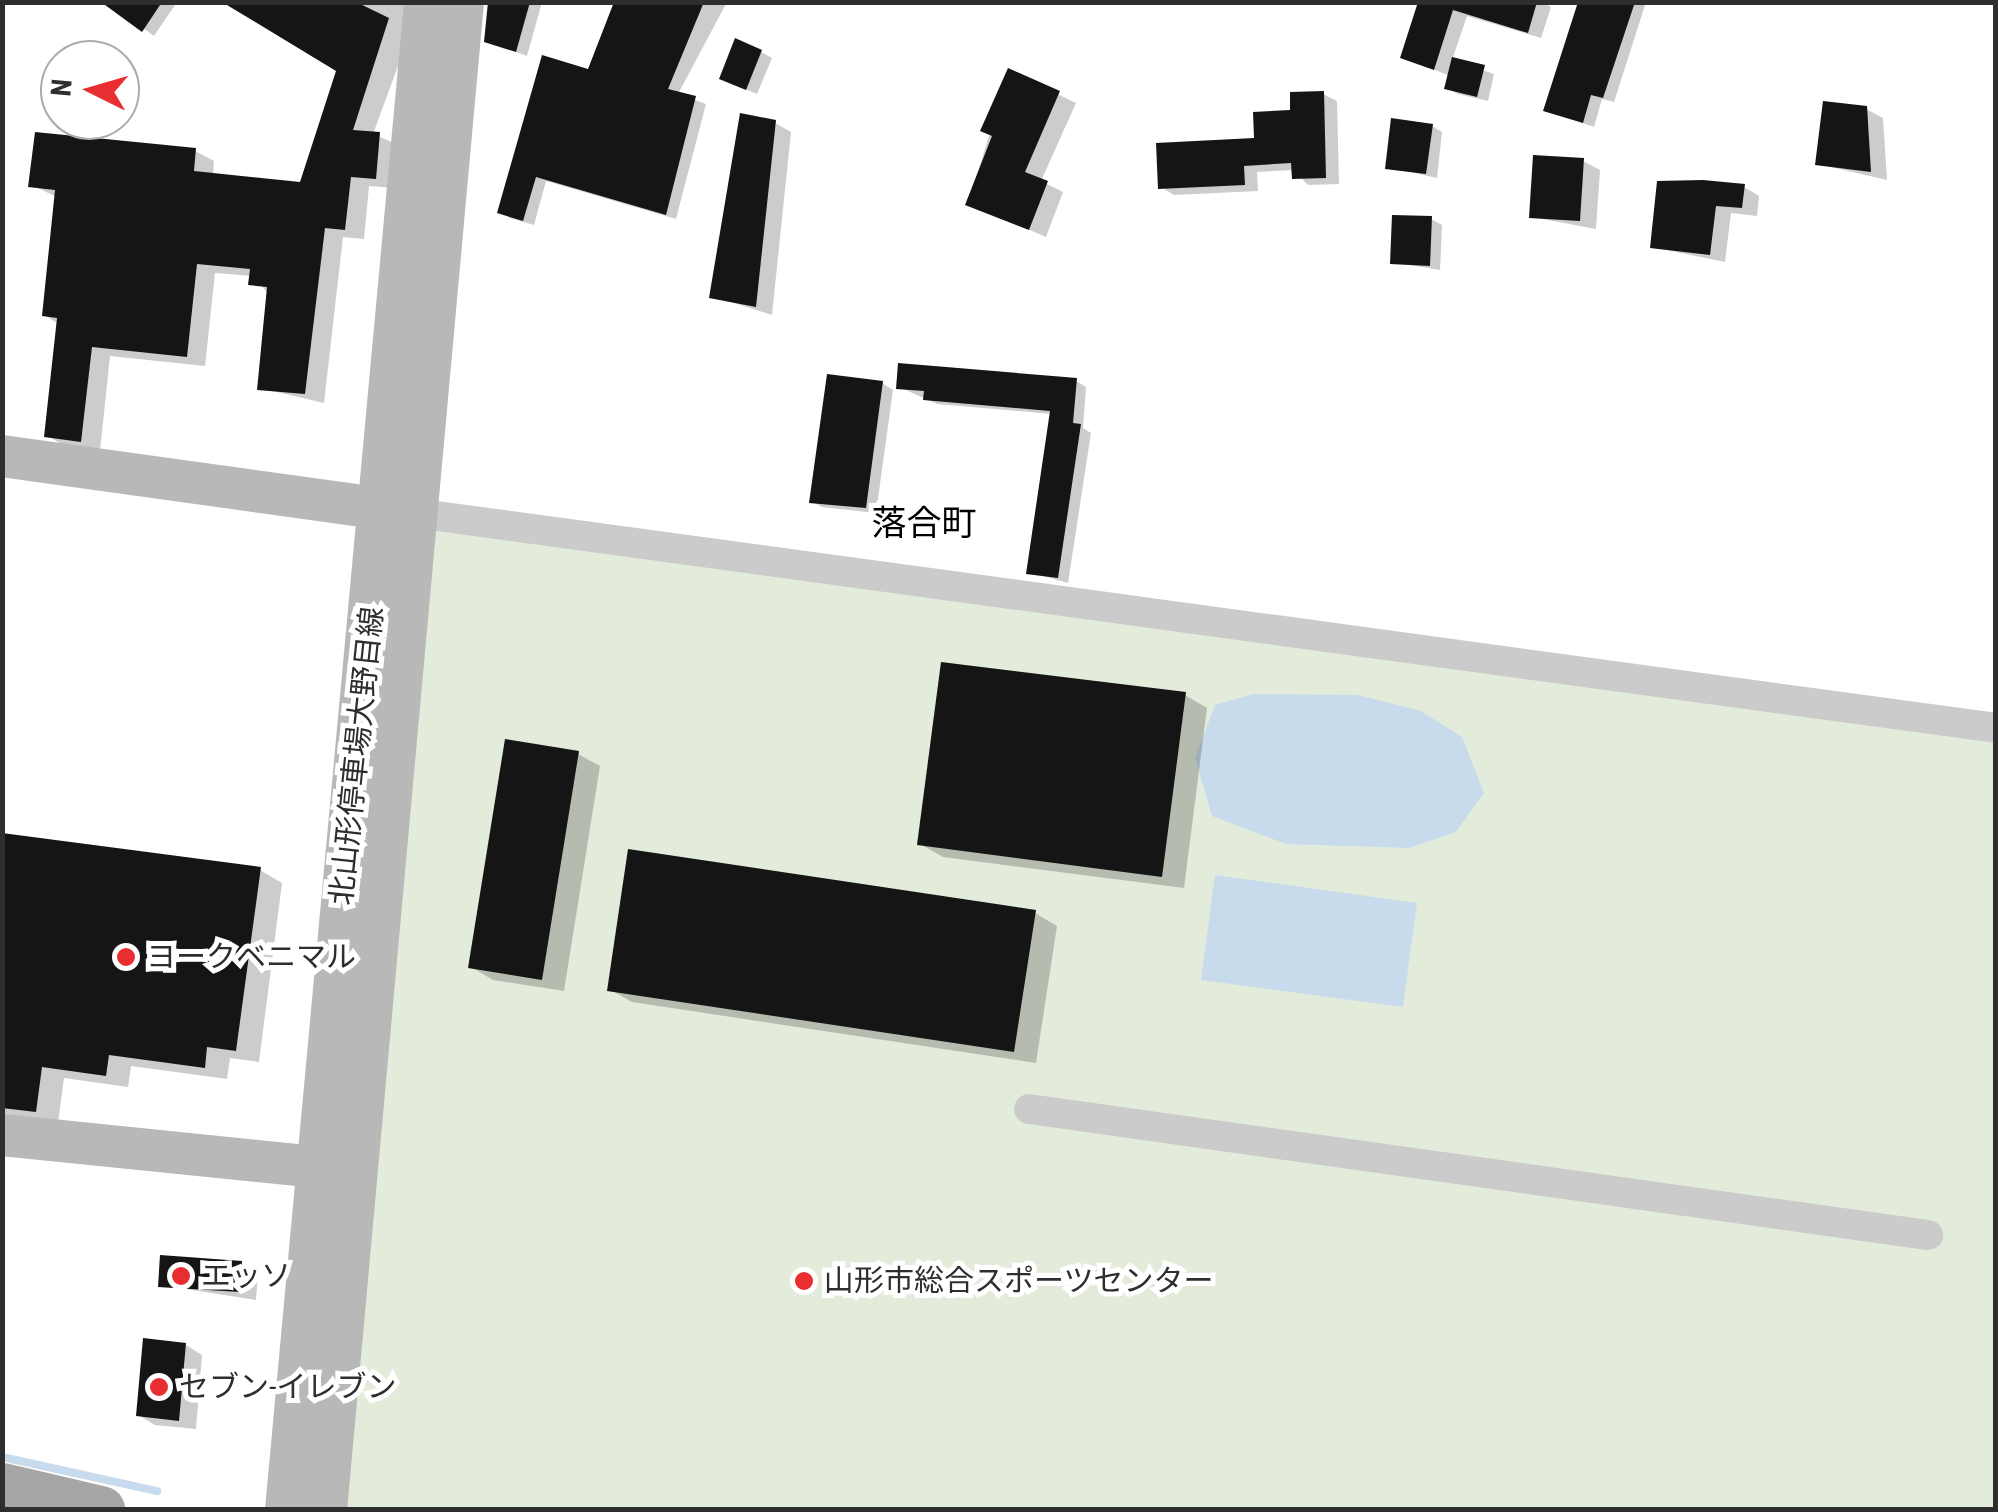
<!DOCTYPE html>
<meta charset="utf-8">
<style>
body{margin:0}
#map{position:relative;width:1998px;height:1512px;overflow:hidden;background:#fff;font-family:"Roboto Condensed","Noto Sans JP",sans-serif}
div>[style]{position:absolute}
.green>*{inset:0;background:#e3ecdb}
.water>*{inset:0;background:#c7dbec}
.shadow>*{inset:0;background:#0003}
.stream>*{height:8px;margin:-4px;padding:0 4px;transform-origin:4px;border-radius:4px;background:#c7dbec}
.building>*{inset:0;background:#151515}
.street>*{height:30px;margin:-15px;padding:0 15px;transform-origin:15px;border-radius:15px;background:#cbcbcb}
.secondary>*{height:42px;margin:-21px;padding:0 21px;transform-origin:21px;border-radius:21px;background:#b8b8b8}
.primary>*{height:48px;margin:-24px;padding:0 24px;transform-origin:24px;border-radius:24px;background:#a6a6a6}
.dots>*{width:28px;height:28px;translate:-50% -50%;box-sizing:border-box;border:5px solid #fff;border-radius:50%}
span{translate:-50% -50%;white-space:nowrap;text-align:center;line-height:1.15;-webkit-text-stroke:10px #fff;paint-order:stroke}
.street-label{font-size:30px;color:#2e2e2e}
.poi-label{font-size:30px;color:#2e2e2e}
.left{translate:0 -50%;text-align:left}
.quarter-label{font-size:35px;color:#000}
.frame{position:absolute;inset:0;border:5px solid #2e2e2e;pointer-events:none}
.north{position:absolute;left:40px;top:40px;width:100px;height:100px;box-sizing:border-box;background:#fff;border:2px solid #ababab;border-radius:50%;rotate:275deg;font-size:28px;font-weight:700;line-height:40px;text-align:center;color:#2e2e2e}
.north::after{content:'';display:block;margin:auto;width:35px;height:45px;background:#e82e30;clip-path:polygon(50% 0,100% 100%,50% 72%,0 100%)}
</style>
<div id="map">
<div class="green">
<i style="clip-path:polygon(420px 513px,1995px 728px,1995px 1509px,326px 1510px)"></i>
</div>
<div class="water">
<i style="clip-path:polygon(1253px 694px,1358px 695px,1421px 711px,1462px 737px,1484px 793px,1456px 832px,1409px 848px,1286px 844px,1212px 816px,1195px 758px,1215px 705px)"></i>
<i style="clip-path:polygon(1215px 875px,1417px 903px,1403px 1007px,1201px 980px)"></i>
</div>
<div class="shadow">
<i style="clip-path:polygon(108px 2px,177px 2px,154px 36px)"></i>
<i style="clip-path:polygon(234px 2px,409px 2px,401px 58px,373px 134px,398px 145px,394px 188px,369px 186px,364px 239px,343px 237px,324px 403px,260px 388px,269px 294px,252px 276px,215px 273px,205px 366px,110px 356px,100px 451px,65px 446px,46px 435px,59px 324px,44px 315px,57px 197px,31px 185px,195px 151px,214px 161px,213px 176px,301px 184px,339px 70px)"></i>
<i style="clip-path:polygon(488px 2px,542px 2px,527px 56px,487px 41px)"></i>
<i style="clip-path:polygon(617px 2px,727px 2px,678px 94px,706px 104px,676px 219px,546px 181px,534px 225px,510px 218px,500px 212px,589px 72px)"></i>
<i style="clip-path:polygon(1420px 2px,1543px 2px,1551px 7px,1541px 38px,1467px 16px,1452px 60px,1494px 74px,1488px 101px,1458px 94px,1447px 88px,1450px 76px,1403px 57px)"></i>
<i style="clip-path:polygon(1586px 2px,1646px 2px,1614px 102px,1602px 99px,1594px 127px,1546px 110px)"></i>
<i style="clip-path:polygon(761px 52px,772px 58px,757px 94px,732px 84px)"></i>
<i style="clip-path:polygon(1009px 71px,1076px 103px,1041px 181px,1063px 192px,1046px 237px,968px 204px)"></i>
<i style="clip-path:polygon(1323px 94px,1337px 101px,1339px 184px,1308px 185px,1294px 170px,1257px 172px,1258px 191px,1174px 195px,1161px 187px,1256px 141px)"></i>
<i style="clip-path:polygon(1866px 109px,1883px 118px,1887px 180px,1818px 164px)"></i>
<i style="clip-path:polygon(775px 123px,791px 132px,772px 315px,712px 296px)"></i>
<i style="clip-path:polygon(1432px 126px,1442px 132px,1437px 178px,1387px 167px)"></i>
<i style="clip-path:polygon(1583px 161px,1600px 170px,1596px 229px,1532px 217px)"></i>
<i style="clip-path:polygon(1744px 187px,1759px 196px,1757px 216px,1731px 213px,1725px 262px,1652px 247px)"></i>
<i style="clip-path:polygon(1431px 219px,1442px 225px,1440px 270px,1393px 262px)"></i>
<i style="clip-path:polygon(1076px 381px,1086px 387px,1083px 428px,1091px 433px,1068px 583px,1029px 572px,1052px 414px,937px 404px,899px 387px)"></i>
<i style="clip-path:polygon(882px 383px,893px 390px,876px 513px,822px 507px,811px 501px)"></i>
<i style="clip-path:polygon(1185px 695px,1207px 708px,1184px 888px,943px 857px,920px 844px)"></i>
<i style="clip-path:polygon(578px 754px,600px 766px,564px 991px,493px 980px,471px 967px)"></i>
<i style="clip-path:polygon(2px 835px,260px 870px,282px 883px,259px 1062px,230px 1058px,227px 1079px,131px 1066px,128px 1087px,64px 1078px,58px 1123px,2px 1114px)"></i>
<i style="clip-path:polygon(1035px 913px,1057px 926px,1036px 1063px,632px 1002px,609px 989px)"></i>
<i style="clip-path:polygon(241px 1263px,258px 1273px,256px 1300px,161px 1285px)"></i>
<i style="clip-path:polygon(186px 1345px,202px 1355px,196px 1429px,155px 1425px,138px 1415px)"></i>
</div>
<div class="stream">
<i style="left:2px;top:1457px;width:159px;rotate:12.4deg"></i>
</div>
<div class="building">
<i style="clip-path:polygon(101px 2px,162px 2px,142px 32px)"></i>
<i style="clip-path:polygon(222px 2px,356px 2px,389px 18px,353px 130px,380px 132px,376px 179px,351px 177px,345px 230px,325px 228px,305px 394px,257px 390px,267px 287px,248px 285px,250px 269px,197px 264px,187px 357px,92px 347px,81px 442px,44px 437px,57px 318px,42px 316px,55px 190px,28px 187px,35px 132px,196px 148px,194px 171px,300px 182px,336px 71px)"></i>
<i style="clip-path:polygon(488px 2px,530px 2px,516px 52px,484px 42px)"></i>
<i style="clip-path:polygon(614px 2px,704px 2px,668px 89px,696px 96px,666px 215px,536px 177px,523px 221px,497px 213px,542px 55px,588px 69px)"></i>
<i style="clip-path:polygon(1418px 2px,1537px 2px,1528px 33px,1453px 10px,1434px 70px,1400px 58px)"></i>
<i style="clip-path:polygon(1578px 2px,1635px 2px,1603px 98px,1591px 95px,1583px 123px,1543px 111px)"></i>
<i style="clip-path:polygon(735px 38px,762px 50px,746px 90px,719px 79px)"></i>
<i style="clip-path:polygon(1452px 57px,1485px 65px,1477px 97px,1444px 89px)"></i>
<i style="clip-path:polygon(1008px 68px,1060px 91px,1025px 172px,1048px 181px,1029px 230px,965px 205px,992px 136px,980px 131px)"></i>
<i style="clip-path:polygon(1324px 91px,1326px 178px,1292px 179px,1291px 163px,1244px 166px,1245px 185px,1158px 189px,1156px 143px,1254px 138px,1253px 112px,1290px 110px,1290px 92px)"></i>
<i style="clip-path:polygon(1823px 101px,1867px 106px,1871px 172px,1815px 165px)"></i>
<i style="clip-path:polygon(740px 113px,776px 120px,756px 307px,709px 298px)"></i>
<i style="clip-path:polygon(1391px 118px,1433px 124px,1426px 174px,1385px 169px)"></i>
<i style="clip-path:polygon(1533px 155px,1584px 158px,1580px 221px,1529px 218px)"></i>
<i style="clip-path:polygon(1703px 180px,1745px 184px,1742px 208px,1716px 206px,1710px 255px,1650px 248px,1657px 181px)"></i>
<i style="clip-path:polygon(1392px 215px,1432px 216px,1430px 266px,1390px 264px)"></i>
<i style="clip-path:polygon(898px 363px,1077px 378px,1073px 423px,1081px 424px,1058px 578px,1026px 574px,1050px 411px,923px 400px,924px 391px,896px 389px)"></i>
<i style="clip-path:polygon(827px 374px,883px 381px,866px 508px,809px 503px)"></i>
<i style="clip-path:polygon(941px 662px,1186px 692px,1162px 877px,917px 845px)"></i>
<i style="clip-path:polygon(505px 739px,579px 751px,542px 980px,468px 968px)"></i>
<i style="clip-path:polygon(2px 833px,261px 867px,236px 1051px,207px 1047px,205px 1068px,109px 1055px,106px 1076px,42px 1067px,36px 1112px,2px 1108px)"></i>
<i style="clip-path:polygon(628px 849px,1036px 910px,1014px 1052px,607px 991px)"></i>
<i style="clip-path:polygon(160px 1255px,242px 1261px,240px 1292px,158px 1287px)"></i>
<i style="clip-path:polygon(143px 1338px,186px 1343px,179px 1421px,136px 1416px)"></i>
</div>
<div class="street">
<i style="left:400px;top:511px;width:1611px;rotate:7.74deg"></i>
<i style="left:1029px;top:1109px;width:908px;rotate:7.98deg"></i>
</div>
<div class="secondary">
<i style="left:2px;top:456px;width:385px;rotate:7.9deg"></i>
<i style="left:2px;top:1135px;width:315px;rotate:5.8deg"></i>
<i style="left:286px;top:1510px;width:1514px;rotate:-84.73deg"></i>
<i style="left:326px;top:1510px;width:1514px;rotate:-84.81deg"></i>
</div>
<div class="primary">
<i style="left:2px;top:1487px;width:102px;rotate:13.1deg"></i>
</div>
<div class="dots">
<i style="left:126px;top:957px;background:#e82e30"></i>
<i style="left:181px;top:1276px;background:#e82e30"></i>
<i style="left:804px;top:1281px;background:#e82e30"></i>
<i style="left:159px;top:1387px;background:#e82e30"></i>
</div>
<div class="street-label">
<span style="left:357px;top:756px;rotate:-84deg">北山形停車場大野目線</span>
</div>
<div class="poi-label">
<span class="left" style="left:146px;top:957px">ヨークベニマル</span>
<span class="left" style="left:201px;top:1276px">エッソ</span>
<span class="left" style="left:824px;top:1281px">山形市総合スポーツセンター</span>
<span class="left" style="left:179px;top:1387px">セブン-イレブン</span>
</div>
<div class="quarter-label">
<span style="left:924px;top:524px">落合町</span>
</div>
<div class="frame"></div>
<div class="north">N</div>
</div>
